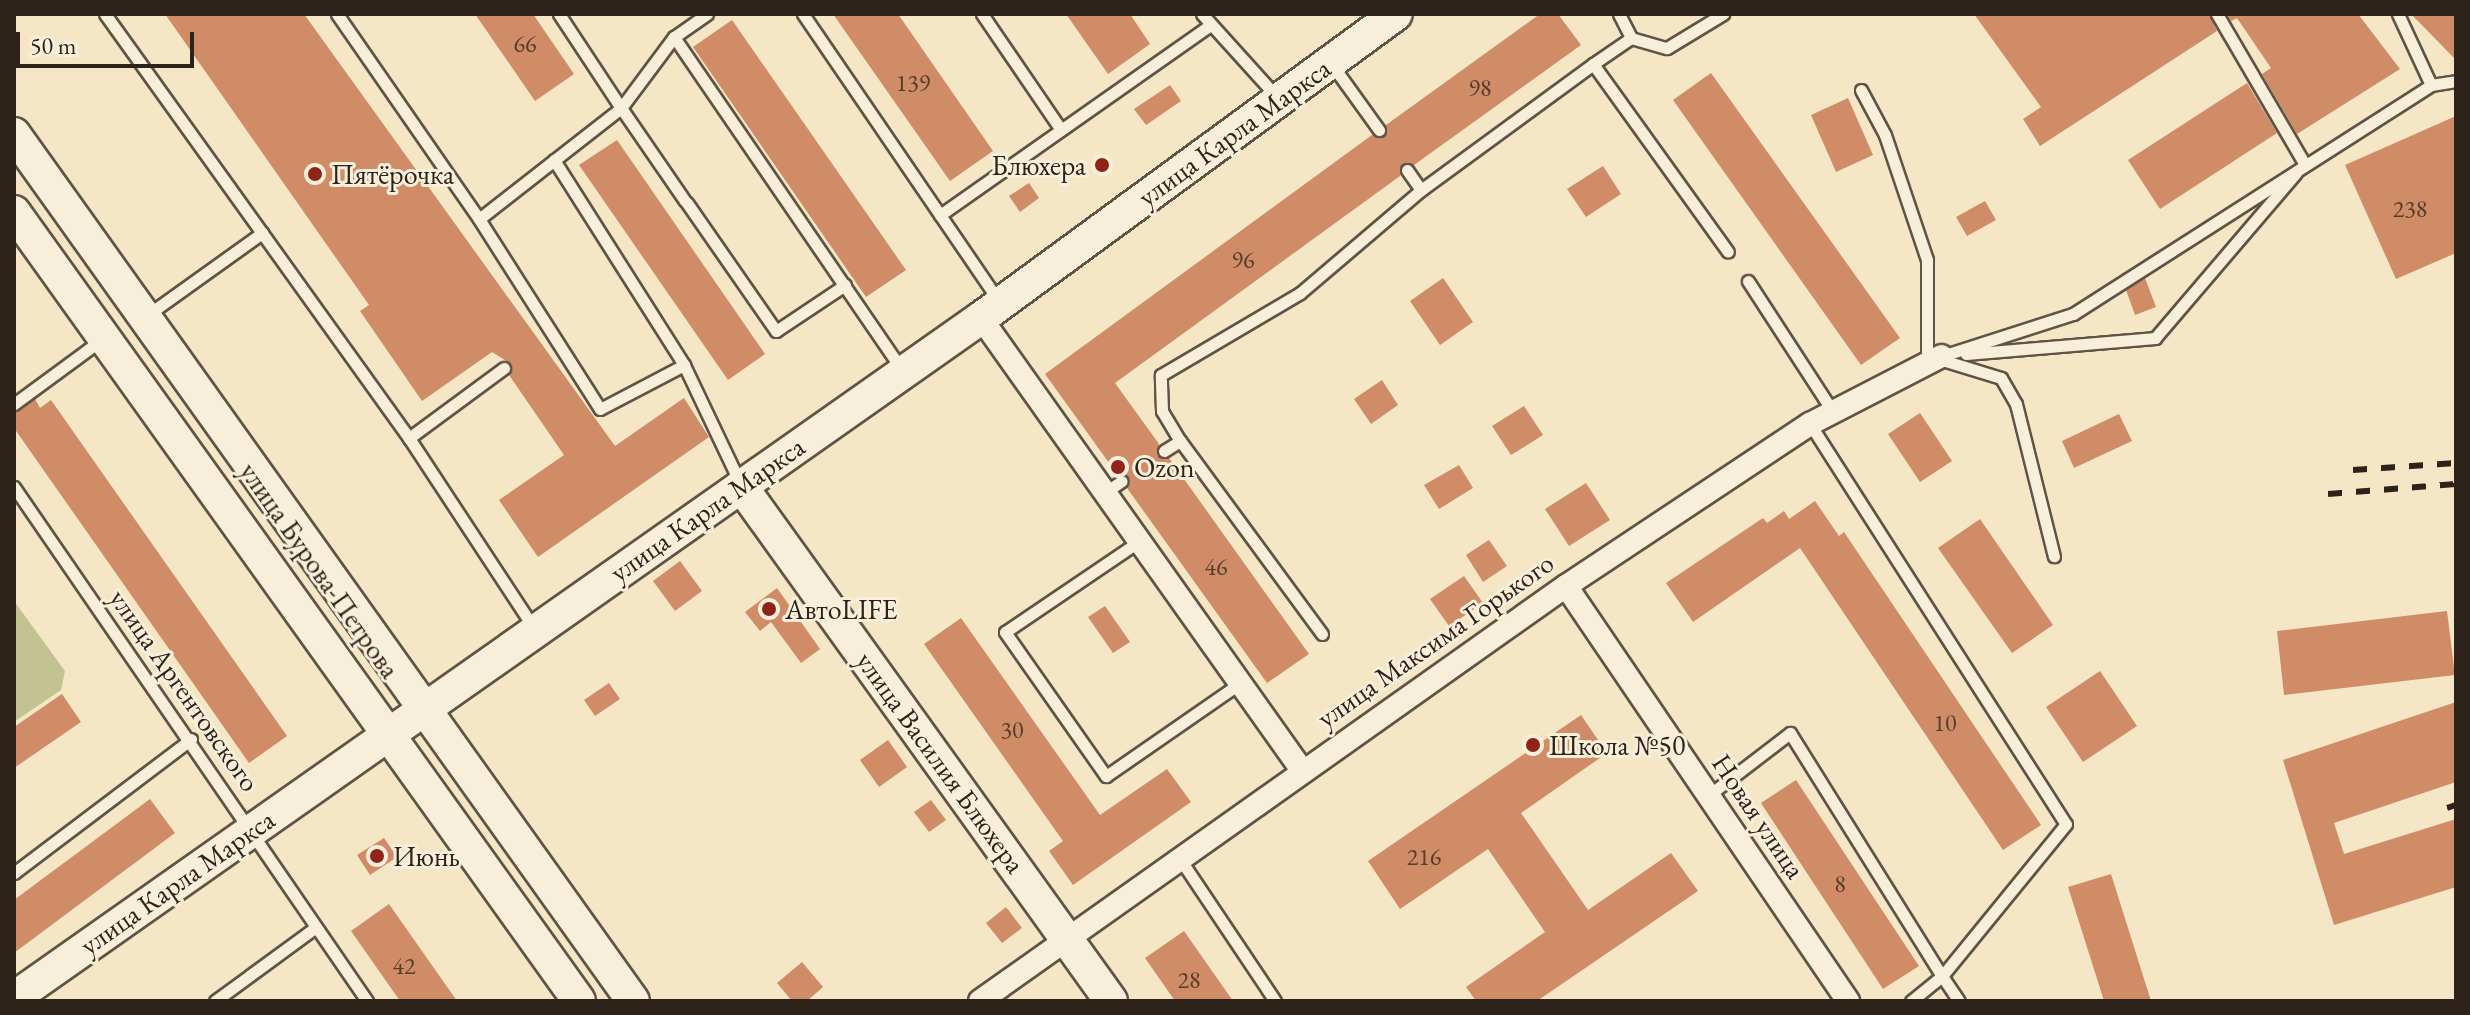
<!DOCTYPE html>
<meta charset="utf-8">
<style>
body{margin:0}
#map{position:relative;width:2470px;height:1015px;overflow:hidden;background:#f5e6c6;font-family:"EB Garamond",serif}
div>[style]{position:absolute}
.green>*{inset:0;background:#c2c391}
.building>*{inset:0;background:#cf8c67}
.roads{filter:drop-shadow(2px 0 #5f5445) drop-shadow(-2px 0 #5f5445) drop-shadow(0 2px #5f5445) drop-shadow(0 -2px #5f5445)}
.lane>*{height:11px;margin:-5.5px;padding:0 5.5px;transform-origin:5.5px;border-radius:5.5px;background:#f8efda}
.street>*{height:22px;margin:-11px;padding:0 11px;transform-origin:11px;border-radius:11px;background:#f8efda}
.secondary>*{height:32px;margin:-16px;padding:0 16px;transform-origin:16px;border-radius:16px;background:#f8efda}
.rail>*{height:6px;margin-top:-3px;transform-origin:0;background:repeating-linear-gradient(90deg,#2d231a 0 14px,transparent 0 28px)}
.dots>*{width:22px;height:22px;translate:-50% -50%;box-sizing:border-box;border:4px solid #f8efda;border-radius:50%}
span{translate:-50% -50%;white-space:nowrap;text-align:center;line-height:1.15;-webkit-text-stroke:6px #f8efda;paint-order:stroke}
.number-label{font-size:24px;color:#563d2d}
.number-label span{-webkit-text-stroke-width:0}
.street-label{font-size:28px;color:#2d231a}
.poi-label{font-size:28px;color:#2d231a}
.right{translate:-100% -50%;text-align:right}
.left{translate:0 -50%;text-align:left}
.frame{position:absolute;inset:0;border:16px solid #2d231a;pointer-events:none}
.scale{position:absolute;left:16px;top:32px;width:178px;height:36px;box-sizing:border-box;border:4px solid #2d231a;border-top:0;padding-left:10px;font-size:24px;line-height:28px;white-space:nowrap;color:#2d231a;-webkit-text-stroke:6px #f8efda;paint-order:stroke}
</style>
<div id="map">
<div class="green">
<i style="clip-path:polygon(14px 601px,65px 671px,61px 690px,14px 722px)"></i>
</div>
<div class="building">
<i style="clip-path:polygon(165px 14px,304px 14px,615px 446px,684px 398px,709px 437px,538px 557px,499px 500px,564px 455px,509px 375px,511px 364px,492px 352px,422px 401px,360px 311px,369px 305px)"></i>
<i style="clip-path:polygon(475px 14px,533px 14px,574px 74px,535px 101px)"></i>
<i style="clip-path:polygon(833px 14px,898px 14px,993px 151px,950px 181px)"></i>
<i style="clip-path:polygon(1066px 14px,1130px 14px,1150px 44px,1108px 74px)"></i>
<i style="clip-path:polygon(1540px 14px,1558px 14px,1581px 45px,1414px 165px,1402px 164px,1400px 176px,1115px 383px,1159px 444px,1157px 456px,1169px 458px,1309px 654px,1267px 683px,1127px 488px,1128px 476px,1117px 474px,1045px 374px,1372px 135px,1383px 137px,1386px 125px)"></i>
<i style="clip-path:polygon(1974px 14px,2209px 14px,2217px 31px,2040px 146px,2023px 119px,2041px 107px)"></i>
<i style="clip-path:polygon(2227px 14px,2358px 14px,2400px 69px,2297px 134px,2262px 74px,2271px 68px,2237px 18px,2231px 21px)"></i>
<i style="clip-path:polygon(2411px 14px,2456px 14px,2456px 60px)"></i>
<i style="clip-path:polygon(732px 20px,906px 270px,866px 297px,693px 47px)"></i>
<i style="clip-path:polygon(1711px 73px,1900px 338px,1861px 365px,1673px 100px)"></i>
<i style="clip-path:polygon(2247px 83px,2277px 133px,2160px 209px,2128px 160px)"></i>
<i style="clip-path:polygon(1170px 85px,1181px 101px,1146px 125px,1134px 109px)"></i>
<i style="clip-path:polygon(1848px 98px,1873px 155px,1836px 172px,1811px 115px)"></i>
<i style="clip-path:polygon(2456px 116px,2456px 253px,2396px 279px,2345px 165px)"></i>
<i style="clip-path:polygon(617px 140px,765px 354px,728px 380px,579px 165px)"></i>
<i style="clip-path:polygon(1603px 166px,1621px 194px,1586px 217px,1567px 189px)"></i>
<i style="clip-path:polygon(1029px 183px,1039px 198px,1020px 212px,1009px 196px)"></i>
<i style="clip-path:polygon(1985px 201px,1996px 220px,1967px 236px,1956px 217px)"></i>
<i style="clip-path:polygon(1443px 278px,1473px 322px,1440px 345px,1410px 301px)"></i>
<i style="clip-path:polygon(2145px 278px,2156px 307px,2135px 315px,2126px 290px)"></i>
<i style="clip-path:polygon(1382px 380px,1398px 405px,1371px 424px,1354px 399px)"></i>
<i style="clip-path:polygon(35px 399px,40px 408px,51px 400px,287px 736px,249px 763px,14px 428px,14px 412px)"></i>
<i style="clip-path:polygon(1524px 406px,1543px 435px,1511px 455px,1492px 426px)"></i>
<i style="clip-path:polygon(1920px 413px,1952px 461px,1920px 482px,1888px 434px)"></i>
<i style="clip-path:polygon(2119px 414px,2132px 441px,2074px 468px,2062px 441px)"></i>
<i style="clip-path:polygon(1459px 465px,1473px 488px,1439px 509px,1424px 485px)"></i>
<i style="clip-path:polygon(1586px 483px,1610px 520px,1569px 546px,1545px 509px)"></i>
<i style="clip-path:polygon(1815px 501px,1839px 536px,1844px 532px,2041px 825px,2003px 850px,1800px 548px,1693px 622px,1666px 583px,1763px 518px,1767px 523px,1784px 511px,1789px 519px)"></i>
<i style="clip-path:polygon(1980px 519px,2053px 625px,2012px 653px,1938px 548px)"></i>
<i style="clip-path:polygon(1489px 540px,1507px 566px,1483px 582px,1466px 555px)"></i>
<i style="clip-path:polygon(680px 561px,702px 591px,675px 611px,653px 581px)"></i>
<i style="clip-path:polygon(1464px 576px,1483px 603px,1449px 626px,1430px 599px)"></i>
<i style="clip-path:polygon(777px 588px,820px 649px,801px 663px,771px 622px,760px 631px,745px 612px)"></i>
<i style="clip-path:polygon(1105px 606px,1130px 642px,1113px 653px,1088px 617px)"></i>
<i style="clip-path:polygon(2447px 611px,2455px 675px,2284px 695px,2277px 631px)"></i>
<i style="clip-path:polygon(961px 618px,1100px 815px,1167px 769px,1191px 802px,1073px 885px,1049px 851px,1063px 841px,924px 644px)"></i>
<i style="clip-path:polygon(2100px 671px,2137px 726px,2083px 762px,2046px 707px)"></i>
<i style="clip-path:polygon(609px 683px,620px 699px,595px 716px,584px 700px)"></i>
<i style="clip-path:polygon(62px 694px,81px 722px,14px 768px,14px 727px)"></i>
<i style="clip-path:polygon(2456px 702px,2456px 782px,2334px 823px,2344px 854px,2456px 819px,2456px 887px,2334px 925px,2283px 760px)"></i>
<i style="clip-path:polygon(1581px 715px,1607px 753px,1521px 813px,1588px 910px,1671px 853px,1698px 891px,1537px 1001px,1476px 1001px,1466px 987px,1545px 932px,1488px 849px,1400px 909px,1368px 861px)"></i>
<i style="clip-path:polygon(888px 740px,907px 767px,879px 787px,860px 760px)"></i>
<i style="clip-path:polygon(1796px 780px,1919px 966px,1883px 989px,1761px 803px)"></i>
<i style="clip-path:polygon(150px 799px,175px 833px,14px 953px,14px 900px)"></i>
<i style="clip-path:polygon(931px 800px,946px 820px,929px 832px,914px 812px)"></i>
<i style="clip-path:polygon(384px 838px,397px 857px,370px 875px,357px 855px)"></i>
<i style="clip-path:polygon(2111px 874px,2151px 1001px,2104px 1001px,2068px 887px)"></i>
<i style="clip-path:polygon(389px 904px,457px 1001px,400px 1001px,351px 931px)"></i>
<i style="clip-path:polygon(1006px 907px,1022px 928px,1002px 943px,986px 923px)"></i>
<i style="clip-path:polygon(1184px 931px,1233px 1001px,1175px 1001px,1145px 958px)"></i>
<i style="clip-path:polygon(802px 962px,823px 987px,807px 1001px,792px 1001px,777px 983px)"></i>
</div>
<div class="roads">
<div class="lane">
<i style="left:105px;top:14px;width:522px;rotate:54.36deg"></i>
<i style="left:409px;top:438px;width:230px;rotate:56.7deg"></i>
<i style="left:337px;top:14px;width:249px;rotate:55.3deg"></i>
<i style="left:559px;top:14px;width:113px;rotate:56.6deg"></i>
<i style="left:621px;top:108px;width:180px;rotate:142deg"></i>
<i style="left:479px;top:219px;width:225px;rotate:57.5deg"></i>
<i style="left:600px;top:409px;width:95px;rotate:-27.6deg"></i>
<i style="left:684px;top:365px;width:133px;rotate:64.6deg"></i>
<i style="left:803px;top:14px;width:348px;rotate:55.7deg"></i>
<i style="left:982px;top:14px;width:140px;rotate:55.7deg"></i>
<i style="left:1202px;top:14px;width:112px;rotate:47.9deg"></i>
<i style="left:1619px;top:14px;width:27px;rotate:63deg"></i>
<i style="left:1631px;top:38px;width:37px;rotate:16deg"></i>
<i style="left:1667px;top:48px;width:66px;rotate:-31.3deg"></i>
<i style="left:2217px;top:14px;width:173px;rotate:59.7deg"></i>
<i style="left:2398px;top:14px;width:78px;rotate:65.1deg"></i>
<i style="left:674px;top:37px;width:40px;rotate:-34.9deg"></i>
<i style="left:1631px;top:38px;width:46px;rotate:145.6deg"></i>
<i style="left:1593px;top:64px;width:231px;rotate:54.3deg"></i>
<i style="left:1333px;top:66px;width:79px;rotate:54.3deg"></i>
<i style="left:1861px;top:90px;width:51px;rotate:61.9deg"></i>
<i style="left:1885px;top:135px;width:132px;rotate:71.4deg"></i>
<i style="left:1927px;top:260px;width:102px;rotate:90deg"></i>
<i style="left:554px;top:160px;width:243px;rotate:57.6deg"></i>
<i style="left:1407px;top:170px;width:24px;rotate:55deg"></i>
<i style="left:685px;top:201px;width:113px;rotate:-124.5deg"></i>
<i style="left:621px;top:108px;width:89px;rotate:-53.3deg"></i>
<i style="left:674px;top:37px;width:402px;rotate:55.6deg"></i>
<i style="left:687px;top:203px;width:156px;rotate:55.2deg"></i>
<i style="left:776px;top:331px;width:83px;rotate:-33.7deg"></i>
<i style="left:940px;top:215px;width:330px;rotate:-35.1deg"></i>
<i style="left:1748px;top:281px;width:156px;rotate:57deg"></i>
<i style="left:146px;top:316px;width:143px;rotate:-35.6deg"></i>
<i style="left:1966px;top:354px;width:190px;rotate:-4.8deg"></i>
<i style="left:2155px;top:338px;width:217px;rotate:-49.5deg"></i>
<i style="left:1942px;top:356px;width:138px;rotate:-17.8deg"></i>
<i style="left:2073px;top:314px;width:425px;rotate:-32.6deg"></i>
<i style="left:2431px;top:85px;width:25px;rotate:-9deg"></i>
<i style="left:1939px;top:359px;width:65px;rotate:17deg"></i>
<i style="left:2001px;top:378px;width:30px;rotate:60deg"></i>
<i style="left:2016px;top:404px;width:157px;rotate:76deg"></i>
<i style="left:14px;top:404px;width:108px;rotate:-36.3deg"></i>
<i style="left:1810px;top:424px;width:475px;rotate:57.4deg"></i>
<i style="left:2066px;top:824px;width:196px;rotate:129.2deg"></i>
<i style="left:1942px;top:976px;width:30px;rotate:56deg"></i>
<i style="left:409px;top:438px;width:118px;rotate:-36.4deg"></i>
<i style="left:1164px;top:451px;width:19px;rotate:-32deg"></i>
<i style="left:14px;top:487px;width:624px;rotate:55.52deg"></i>
<i style="left:1106px;top:492px;width:19px;rotate:-35deg"></i>
<i style="left:1141px;top:540px;width:164px;rotate:145.9deg"></i>
<i style="left:1005px;top:632px;width:176px;rotate:55deg"></i>
<i style="left:1106px;top:776px;width:165px;rotate:-34.7deg"></i>
<i style="left:1322px;top:634px;width:240px;rotate:-126.3deg"></i>
<i style="left:1180px;top:441px;width:35px;rotate:-121deg"></i>
<i style="left:1162px;top:411px;width:36px;rotate:-92deg"></i>
<i style="left:1161px;top:375px;width:161px;rotate:-30.5deg"></i>
<i style="left:1300px;top:293px;width:159px;rotate:-40.4deg"></i>
<i style="left:1421px;top:190px;width:213px;rotate:-36.2deg"></i>
<i style="left:1709px;top:795px;width:102px;rotate:-37.4deg"></i>
<i style="left:1790px;top:733px;width:287px;rotate:58deg"></i>
<i style="left:1942px;top:976px;width:40px;rotate:141deg"></i>
<i style="left:1180px;top:859px;width:171px;rotate:56.2deg"></i>
<i style="left:14px;top:873px;width:222px;rotate:-37.1deg"></i>
<i style="left:215px;top:1001px;width:125px;rotate:-36.2deg"></i>
</div>
<div class="street">
<i style="left:981px;top:318px;width:553px;rotate:54.64deg"></i>
<i style="left:1566px;top:586px;width:502px;rotate:55.8deg"></i>
<i style="left:980px;top:1001px;width:718px;rotate:-35.31deg"></i>
<i style="left:1566px;top:586px;width:293px;rotate:-33.6deg"></i>
<i style="left:1810px;top:424px;width:148px;rotate:-27.3deg"></i>
</div>
<div class="secondary">
<i style="left:14px;top:134px;width:1065px;rotate:54.47deg"></i>
<i style="left:14px;top:212px;width:970px;rotate:54.39deg"></i>
<i style="left:741px;top:486px;width:634px;rotate:54.3deg"></i>
<i style="left:14px;top:998px;width:1182px;rotate:-35.12deg"></i>
<i style="left:981px;top:318px;width:514px;rotate:-36.22deg"></i>
</div>
</div>
<div class="rail">
<i style="left:2353px;top:470px;width:103px;rotate:-3.9deg"></i>
<i style="left:2328px;top:494px;width:128px;rotate:-4.5deg"></i>
<i style="left:2447px;top:808px;width:9px;rotate:-18deg"></i>
</div>
<div class="dots">
<i style="left:1102px;top:165px;background:#8f2418"></i>
<i style="left:315px;top:174px;background:#8f2418"></i>
<i style="left:1118px;top:467px;background:#8f2418"></i>
<i style="left:769px;top:609px;background:#8f2418"></i>
<i style="left:1533px;top:745px;background:#8f2418"></i>
<i style="left:377px;top:856px;background:#8f2418"></i>
</div>
<div class="number-label">
<span style="left:525px;top:44px">66</span>
<span style="left:913px;top:83px">139</span>
<span style="left:1480px;top:88px">98</span>
<span style="left:2410px;top:209px">238</span>
<span style="left:1243px;top:260px">96</span>
<span style="left:1216px;top:567px">46</span>
<span style="left:1945px;top:723px">10</span>
<span style="left:1012px;top:730px">30</span>
<span style="left:1424px;top:857px">216</span>
<span style="left:1840px;top:884px">8</span>
<span style="left:404px;top:966px">42</span>
<span style="left:1189px;top:980px">28</span>
</div>
<div class="street-label">
<span style="left:1234px;top:132px;rotate:-36deg">улица Карла Маркса</span>
<span style="left:707px;top:509px;rotate:-35deg">улица Карла Маркса</span>
<span style="left:320px;top:570px;rotate:55deg">улица Бурова-Петрова</span>
<span style="left:1435px;top:640px;rotate:-35deg">улица Максима Горького</span>
<span style="left:185px;top:690px;rotate:55deg">улица Аргентовского</span>
<span style="left:941px;top:762px;rotate:54deg">улица Василия Блюхера</span>
<span style="left:1759px;top:816px;rotate:56deg">Новая улица</span>
<span style="left:177px;top:882px;rotate:-35deg">улица Карла Маркса</span>
</div>
<div class="poi-label">
<span class="right" style="left:1086px;top:165px">Блюхера</span>
<span class="left" style="left:331px;top:174px">Пятёрочка</span>
<span class="left" style="left:1134px;top:467px">Ozon</span>
<span class="left" style="left:785px;top:609px">АвтоLIFE</span>
<span class="left" style="left:1549px;top:745px">Школа №50</span>
<span class="left" style="left:393px;top:856px">Июнь</span>
</div>
<div class="frame"></div>
<div class="scale">50 m</div>
</div>
